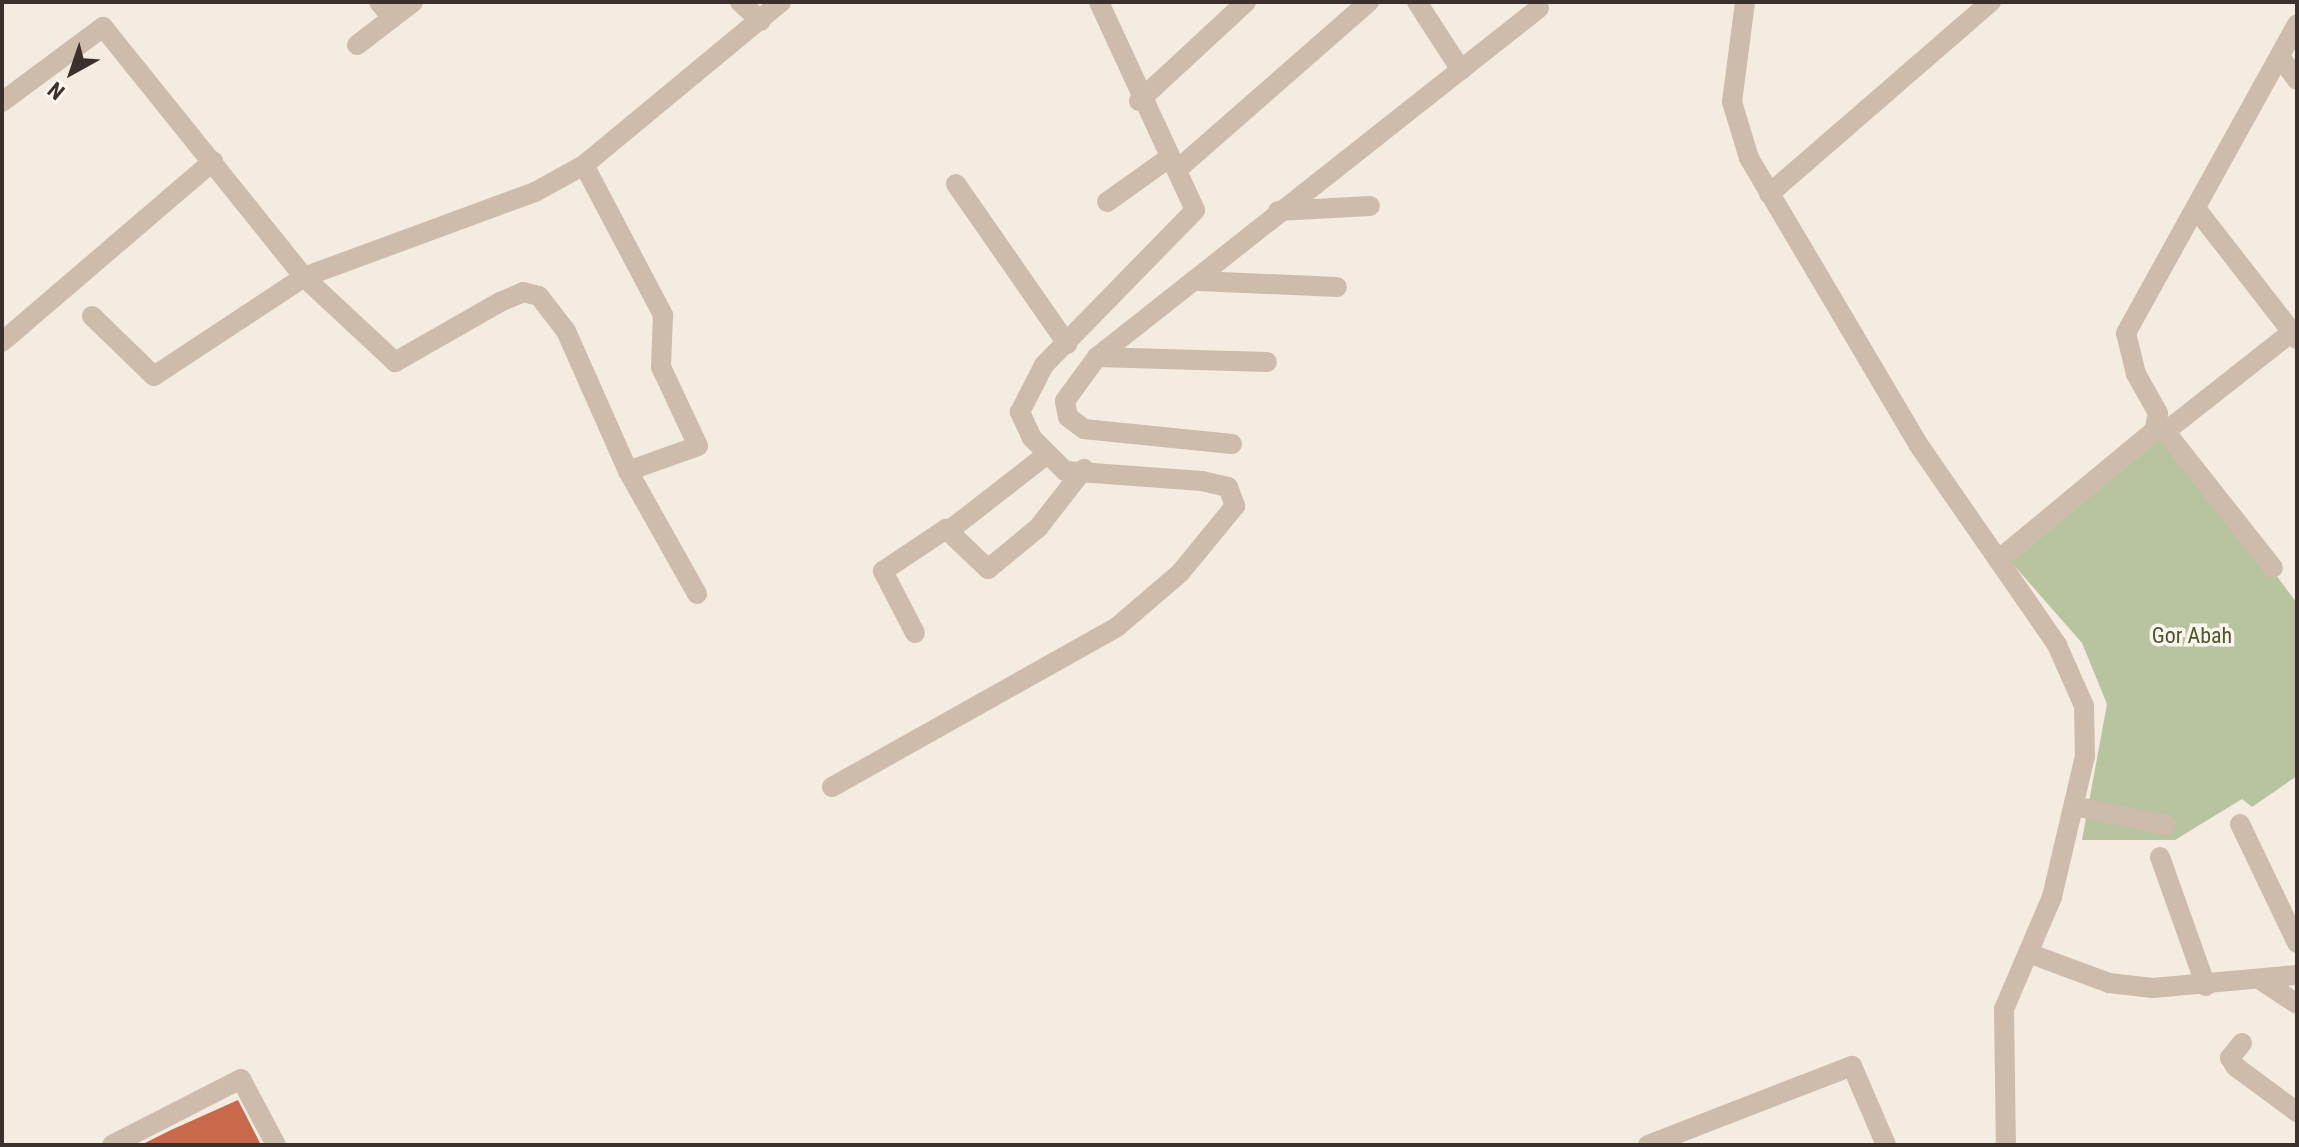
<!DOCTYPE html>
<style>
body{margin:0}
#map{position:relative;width:2299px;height:1147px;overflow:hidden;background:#f4ebe1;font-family:"Roboto Condensed",sans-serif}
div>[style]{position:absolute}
.green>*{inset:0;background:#b8c4a0}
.building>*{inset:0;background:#c8694b}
.minor>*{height:20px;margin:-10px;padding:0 10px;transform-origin:10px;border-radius:10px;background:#cdbbac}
span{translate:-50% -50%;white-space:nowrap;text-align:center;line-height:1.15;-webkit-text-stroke:7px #fbf5ee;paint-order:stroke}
.park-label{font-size:22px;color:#4a5a2e}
.frame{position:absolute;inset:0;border:4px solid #3b302b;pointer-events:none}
.north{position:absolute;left:32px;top:32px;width:80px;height:80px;-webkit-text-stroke:6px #fbf5ee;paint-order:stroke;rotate:220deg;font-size:22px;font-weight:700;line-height:32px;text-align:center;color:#3b302b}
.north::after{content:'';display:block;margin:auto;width:28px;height:36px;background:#3b302b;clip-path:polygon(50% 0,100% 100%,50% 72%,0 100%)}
</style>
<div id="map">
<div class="green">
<i style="clip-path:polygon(2168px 432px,2297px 603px,2297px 776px,2252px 807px,2242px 799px,2175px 840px,2082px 840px,2107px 704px,2082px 643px,2011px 562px)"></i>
</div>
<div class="building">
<i style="clip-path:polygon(238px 1100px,261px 1145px,141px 1145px,171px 1130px)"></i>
</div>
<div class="minor">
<i style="left:379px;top:2px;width:21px;rotate:51deg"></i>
<i style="left:740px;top:2px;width:28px;rotate:42deg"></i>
<i style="left:1417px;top:2px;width:81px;rotate:57.1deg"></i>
<i style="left:1745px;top:2px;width:101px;rotate:97.4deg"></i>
<i style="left:1732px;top:102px;width:59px;rotate:73.1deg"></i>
<i style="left:1749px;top:158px;width:332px;rotate:59.4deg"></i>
<i style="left:1918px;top:444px;width:244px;rotate:55.3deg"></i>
<i style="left:2057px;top:645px;width:67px;rotate:66.1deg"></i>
<i style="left:2084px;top:706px;width:50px;rotate:88.9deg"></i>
<i style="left:2085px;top:756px;width:145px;rotate:103.2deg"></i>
<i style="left:2052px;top:897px;width:122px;rotate:113.2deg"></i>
<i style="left:2004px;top:1009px;width:136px;rotate:89.2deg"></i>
<i style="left:357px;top:45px;width:71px;rotate:-37.5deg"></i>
<i style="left:2281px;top:58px;width:27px;rotate:54deg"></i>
<i style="left:1139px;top:101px;width:146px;rotate:-42.8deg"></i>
<i style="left:2px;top:102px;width:126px;rotate:-36.6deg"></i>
<i style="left:103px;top:27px;width:321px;rotate:51.2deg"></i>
<i style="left:304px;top:277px;width:246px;rotate:-20.2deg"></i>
<i style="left:535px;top:192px;width:56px;rotate:-28.9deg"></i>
<i style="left:584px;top:165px;width:256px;rotate:-39.6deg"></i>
<i style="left:584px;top:165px;width:170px;rotate:62.2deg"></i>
<i style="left:663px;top:315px;width:52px;rotate:92.2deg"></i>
<i style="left:661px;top:367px;width:87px;rotate:64.9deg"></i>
<i style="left:698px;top:446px;width:74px;rotate:160.3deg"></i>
<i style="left:1178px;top:169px;width:254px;rotate:-41.2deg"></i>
<i style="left:956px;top:184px;width:195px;rotate:55.2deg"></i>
<i style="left:1769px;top:194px;width:294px;rotate:-40.9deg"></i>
<i style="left:1107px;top:202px;width:77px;rotate:-35.5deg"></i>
<i style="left:2197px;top:210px;width:155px;rotate:52.1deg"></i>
<i style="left:1278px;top:211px;width:92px;rotate:-3.1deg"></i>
<i style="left:1199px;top:281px;width:138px;rotate:2.5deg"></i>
<i style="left:92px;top:316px;width:86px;rotate:44.1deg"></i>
<i style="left:154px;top:376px;width:180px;rotate:-33.4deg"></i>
<i style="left:304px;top:277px;width:125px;rotate:43deg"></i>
<i style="left:395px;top:362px;width:121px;rotate:-29.7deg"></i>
<i style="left:500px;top:302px;width:25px;rotate:-23deg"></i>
<i style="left:523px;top:292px;width:16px;rotate:14deg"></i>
<i style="left:539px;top:296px;width:44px;rotate:52.4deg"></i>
<i style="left:566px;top:331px;width:153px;rotate:66.1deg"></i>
<i style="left:628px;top:471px;width:141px;rotate:60.7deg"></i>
<i style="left:2px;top:342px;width:278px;rotate:-40.6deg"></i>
<i style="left:1097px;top:357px;width:170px;rotate:1.7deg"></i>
<i style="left:2157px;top:421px;width:187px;rotate:51.7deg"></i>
<i style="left:2170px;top:428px;width:155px;rotate:-38.2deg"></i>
<i style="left:2292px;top:332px;width:9px;rotate:54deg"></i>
<i style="left:1232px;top:444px;width:149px;rotate:-174.2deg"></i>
<i style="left:1084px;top:429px;width:20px;rotate:-143deg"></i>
<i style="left:1068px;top:417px;width:16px;rotate:-101deg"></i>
<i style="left:1065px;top:401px;width:54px;rotate:-54deg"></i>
<i style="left:1097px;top:357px;width:563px;rotate:-38.29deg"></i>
<i style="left:951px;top:529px;width:120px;rotate:-37.9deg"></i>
<i style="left:1998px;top:560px;width:202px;rotate:-39.6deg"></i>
<i style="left:2154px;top:431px;width:18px;rotate:-77deg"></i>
<i style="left:2158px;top:413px;width:45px;rotate:-119.4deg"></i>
<i style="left:2136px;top:374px;width:42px;rotate:-103.7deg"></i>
<i style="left:2126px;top:333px;width:353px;rotate:-61deg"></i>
<i style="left:915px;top:633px;width:70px;rotate:-117.3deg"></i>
<i style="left:883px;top:571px;width:76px;rotate:-33.7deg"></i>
<i style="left:946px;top:529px;width:58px;rotate:43.6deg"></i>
<i style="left:988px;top:569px;width:65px;rotate:-39.4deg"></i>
<i style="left:1038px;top:528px;width:75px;rotate:-52.1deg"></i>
<i style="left:832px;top:787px;width:327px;rotate:-29.3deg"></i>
<i style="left:1117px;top:627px;width:83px;rotate:-40.6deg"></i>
<i style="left:1180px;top:573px;width:87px;rotate:-50.6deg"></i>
<i style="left:1235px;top:506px;width:20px;rotate:-110deg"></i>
<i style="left:1228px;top:487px;width:27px;rotate:-167deg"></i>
<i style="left:1202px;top:481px;width:137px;rotate:-175.8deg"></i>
<i style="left:1065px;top:471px;width:47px;rotate:-135deg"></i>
<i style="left:1032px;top:438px;width:29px;rotate:-115deg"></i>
<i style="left:1020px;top:412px;width:53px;rotate:-62.9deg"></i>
<i style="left:1044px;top:365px;width:216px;rotate:-45.7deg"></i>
<i style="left:1195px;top:210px;width:229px;rotate:-114.8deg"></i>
<i style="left:2074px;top:806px;width:94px;rotate:11.7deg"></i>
<i style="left:2240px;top:824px;width:132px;rotate:64.4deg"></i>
<i style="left:2160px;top:857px;width:137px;rotate:70.4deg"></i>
<i style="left:2031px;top:954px;width:83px;rotate:20.4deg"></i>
<i style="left:2109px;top:983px;width:44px;rotate:6.5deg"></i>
<i style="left:2153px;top:988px;width:145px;rotate:-5.2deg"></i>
<i style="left:2259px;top:979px;width:45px;rotate:33.3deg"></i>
<i style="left:2242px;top:1043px;width:19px;rotate:129deg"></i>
<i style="left:2230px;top:1058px;width:11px;rotate:56deg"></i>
<i style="left:2236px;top:1067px;width:76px;rotate:36.4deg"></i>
<i style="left:112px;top:1145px;width:145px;rotate:-27.1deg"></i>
<i style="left:241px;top:1079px;width:75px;rotate:62.1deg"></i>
<i style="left:1648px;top:1145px;width:219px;rotate:-21.2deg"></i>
<i style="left:1852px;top:1066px;width:86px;rotate:66.7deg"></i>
</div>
<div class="park-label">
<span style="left:2192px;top:636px">Gor Abah</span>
</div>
<div class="frame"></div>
<div class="north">N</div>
</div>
